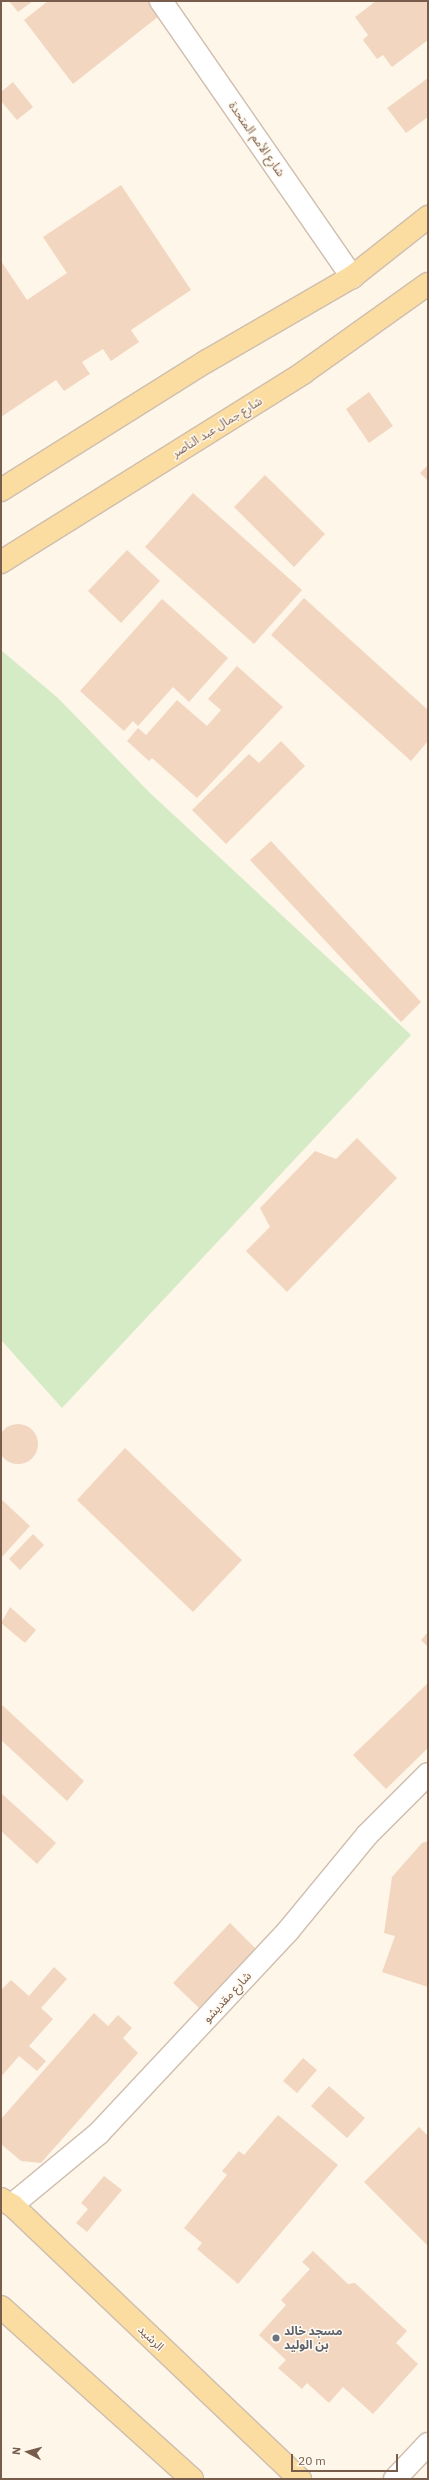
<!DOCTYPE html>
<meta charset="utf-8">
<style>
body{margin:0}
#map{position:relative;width:429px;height:2480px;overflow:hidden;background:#fdf6e9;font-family:"IBM Plex Sans","Noto Sans Arabic",sans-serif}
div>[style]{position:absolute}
.green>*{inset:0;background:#d4ebc6}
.building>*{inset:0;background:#f2d6c0}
.round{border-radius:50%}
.roads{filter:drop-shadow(1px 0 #cfbeae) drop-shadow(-1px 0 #cfbeae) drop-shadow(0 1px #cfbeae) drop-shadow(0 -1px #cfbeae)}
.minor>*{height:22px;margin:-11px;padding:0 11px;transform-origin:11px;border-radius:11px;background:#fff}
.major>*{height:22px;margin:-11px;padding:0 11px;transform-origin:11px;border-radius:11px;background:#fbdda2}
.dots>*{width:11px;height:11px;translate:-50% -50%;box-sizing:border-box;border:2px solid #fff9ef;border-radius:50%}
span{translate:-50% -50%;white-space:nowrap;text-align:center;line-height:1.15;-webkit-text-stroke:3px #fff9ef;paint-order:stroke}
.street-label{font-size:12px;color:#785d4c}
.worship-label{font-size:12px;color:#5b616d;font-weight:700}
.left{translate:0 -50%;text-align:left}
.frame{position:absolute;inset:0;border:2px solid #785d4c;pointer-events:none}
.north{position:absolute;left:8px;top:2432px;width:40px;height:40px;-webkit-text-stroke:3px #fff9ef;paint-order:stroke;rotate:276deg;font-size:11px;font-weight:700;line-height:16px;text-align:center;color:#785d4c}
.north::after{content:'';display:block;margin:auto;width:14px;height:18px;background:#785d4c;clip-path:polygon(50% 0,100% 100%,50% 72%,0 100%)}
.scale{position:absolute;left:291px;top:2454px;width:107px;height:18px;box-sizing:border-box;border:2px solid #785d4c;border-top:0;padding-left:5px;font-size:12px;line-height:14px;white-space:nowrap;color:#785d4c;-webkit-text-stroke:3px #fff9ef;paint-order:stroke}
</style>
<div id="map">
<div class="green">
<i style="clip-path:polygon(2px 651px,58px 698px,150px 793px,411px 1035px,62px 1408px,1px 1340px)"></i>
</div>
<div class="building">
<i style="clip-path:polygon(9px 1px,33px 1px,18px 12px)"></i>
<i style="clip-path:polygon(48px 1px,148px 1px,159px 16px,73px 84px,24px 20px)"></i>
<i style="clip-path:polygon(376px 1px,428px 1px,428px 40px,392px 67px,383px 55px,377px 59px,363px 40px,368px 35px,355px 17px)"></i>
<i style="clip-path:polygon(428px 78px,428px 117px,406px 133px,387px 108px)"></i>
<i style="clip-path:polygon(13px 82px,33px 107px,17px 120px,1px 101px,1px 92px)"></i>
<i style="clip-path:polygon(121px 185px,191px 290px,131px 330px,139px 342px,111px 361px,103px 349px,82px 362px,90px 374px,64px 391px,56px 380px,1px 417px,1px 261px,27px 300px,67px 273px,43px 237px)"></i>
<i style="clip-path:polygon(369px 392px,393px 426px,369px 443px,346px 409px)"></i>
<i style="clip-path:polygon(428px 465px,428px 481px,420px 473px)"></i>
<i style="clip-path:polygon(265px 475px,325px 534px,294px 567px,234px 507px)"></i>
<i style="clip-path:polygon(193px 493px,302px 590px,254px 644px,145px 547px)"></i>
<i style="clip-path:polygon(127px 550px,160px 581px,121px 623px,88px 591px)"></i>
<i style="clip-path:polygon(304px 598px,428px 710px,428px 741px,411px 761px,271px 635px)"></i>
<i style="clip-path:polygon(162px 599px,228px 658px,189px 702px,173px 687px,138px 726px,133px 721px,124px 731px,80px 691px)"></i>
<i style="clip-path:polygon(237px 666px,283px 707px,197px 798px,152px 758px,149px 761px,127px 741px,138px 728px,146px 735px,177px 700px,207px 726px,221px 710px,208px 699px)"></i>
<i style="clip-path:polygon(281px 741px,305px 766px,226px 844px,192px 810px,249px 754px,259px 763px)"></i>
<i style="clip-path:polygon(271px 841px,421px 1002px,401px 1022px,250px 860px)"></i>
<i style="clip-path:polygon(357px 1138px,397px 1178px,287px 1292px,246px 1251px,270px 1227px,260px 1208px,315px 1151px,336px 1159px)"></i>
<i class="round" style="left:-2px;top:1424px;width:40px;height:40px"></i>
<i style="clip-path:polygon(125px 1448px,242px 1560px,193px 1612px,77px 1500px)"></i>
<i style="clip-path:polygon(1px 1499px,30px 1526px,1px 1558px)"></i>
<i style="clip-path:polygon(33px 1534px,44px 1545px,20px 1570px,9px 1559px)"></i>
<i style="clip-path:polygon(10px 1607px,36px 1630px,25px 1643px,1px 1623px)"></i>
<i style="clip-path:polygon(428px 1632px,428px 1647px,421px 1640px)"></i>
<i style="clip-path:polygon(428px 1683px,428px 1748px,386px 1789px,353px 1755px)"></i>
<i style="clip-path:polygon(1px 1704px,84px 1781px,67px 1801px,1px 1740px)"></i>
<i style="clip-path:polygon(1px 1793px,56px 1843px,37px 1864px,1px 1831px)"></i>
<i style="clip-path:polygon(428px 1841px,428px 1987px,382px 1972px,395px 1936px,384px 1933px,392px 1877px,422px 1843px)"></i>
<i style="clip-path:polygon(230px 1923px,256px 1949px,199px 2008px,173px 1983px)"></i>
<i style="clip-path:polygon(54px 1967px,67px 1979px,41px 2008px,53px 2019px,29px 2046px,46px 2061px,37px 2071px,19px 2056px,1px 2077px,1px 1990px,11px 1980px,29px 1996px)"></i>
<i style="clip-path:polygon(94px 2013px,108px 2026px,118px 2015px,132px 2028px,123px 2038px,138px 2053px,41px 2163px,21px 2161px,1px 2144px,1px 2119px)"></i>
<i style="clip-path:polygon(303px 2058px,317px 2070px,297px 2093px,283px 2081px)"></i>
<i style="clip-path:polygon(329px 2086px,365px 2118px,347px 2138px,311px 2106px)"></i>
<i style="clip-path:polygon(278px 2115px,338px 2165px,238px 2284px,197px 2249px,202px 2243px,184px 2228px,227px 2175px,222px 2171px,239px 2151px,244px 2155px)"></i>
<i style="clip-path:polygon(419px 2127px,428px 2136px,428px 2246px,364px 2182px)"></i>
<i style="clip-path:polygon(104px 2176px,122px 2190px,87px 2232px,76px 2223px,88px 2209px,81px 2203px)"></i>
<i style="clip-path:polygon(313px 2251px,348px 2284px,355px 2283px,407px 2331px,396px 2343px,418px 2364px,373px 2414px,343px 2387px,329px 2403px,307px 2383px,302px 2389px,278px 2368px,286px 2360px,259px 2335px,286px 2305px,281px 2300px,310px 2269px,302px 2262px)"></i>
</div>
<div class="roads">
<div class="minor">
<i style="left:161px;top:1px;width:336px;rotate:55.3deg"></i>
<i style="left:12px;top:2205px;width:113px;rotate:-39.6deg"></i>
<i style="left:99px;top:2133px;width:277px;rotate:-46.9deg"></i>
<i style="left:288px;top:1931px;width:124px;rotate:-50.5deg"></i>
<i style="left:367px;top:1835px;width:86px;rotate:-45deg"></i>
<i style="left:395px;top:2479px;width:48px;rotate:-46.7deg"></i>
</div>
<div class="major">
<i style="left:1px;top:490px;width:243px;rotate:-32.1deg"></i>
<i style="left:207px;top:361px;width:168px;rotate:-30.1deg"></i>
<i style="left:352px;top:277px;width:97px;rotate:-38.3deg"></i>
<i style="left:1px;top:562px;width:356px;rotate:-32deg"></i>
<i style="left:303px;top:373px;width:153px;rotate:-35.5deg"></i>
<i style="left:1px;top:2199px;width:13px;rotate:29deg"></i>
<i style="left:12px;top:2205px;width:398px;rotate:43.6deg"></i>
<i style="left:1px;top:2307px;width:257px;rotate:42deg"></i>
</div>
</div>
<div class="dots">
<i style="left:276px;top:2338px;background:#6b7280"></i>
</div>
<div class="street-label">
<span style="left:257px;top:139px;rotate:55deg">شارع الأمم المتحدة</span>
<span style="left:217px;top:427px;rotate:-32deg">شارع جمال عبد الناصر</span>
<span style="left:227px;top:1997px;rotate:-47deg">شارع مقديشو</span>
<span style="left:151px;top:2338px;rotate:44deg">الرشيد</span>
</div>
<div class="worship-label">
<span class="left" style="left:284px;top:2338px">مسجد خالد<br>بن الوليد</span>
</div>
<div class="frame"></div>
<div class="north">N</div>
<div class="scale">20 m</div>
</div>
